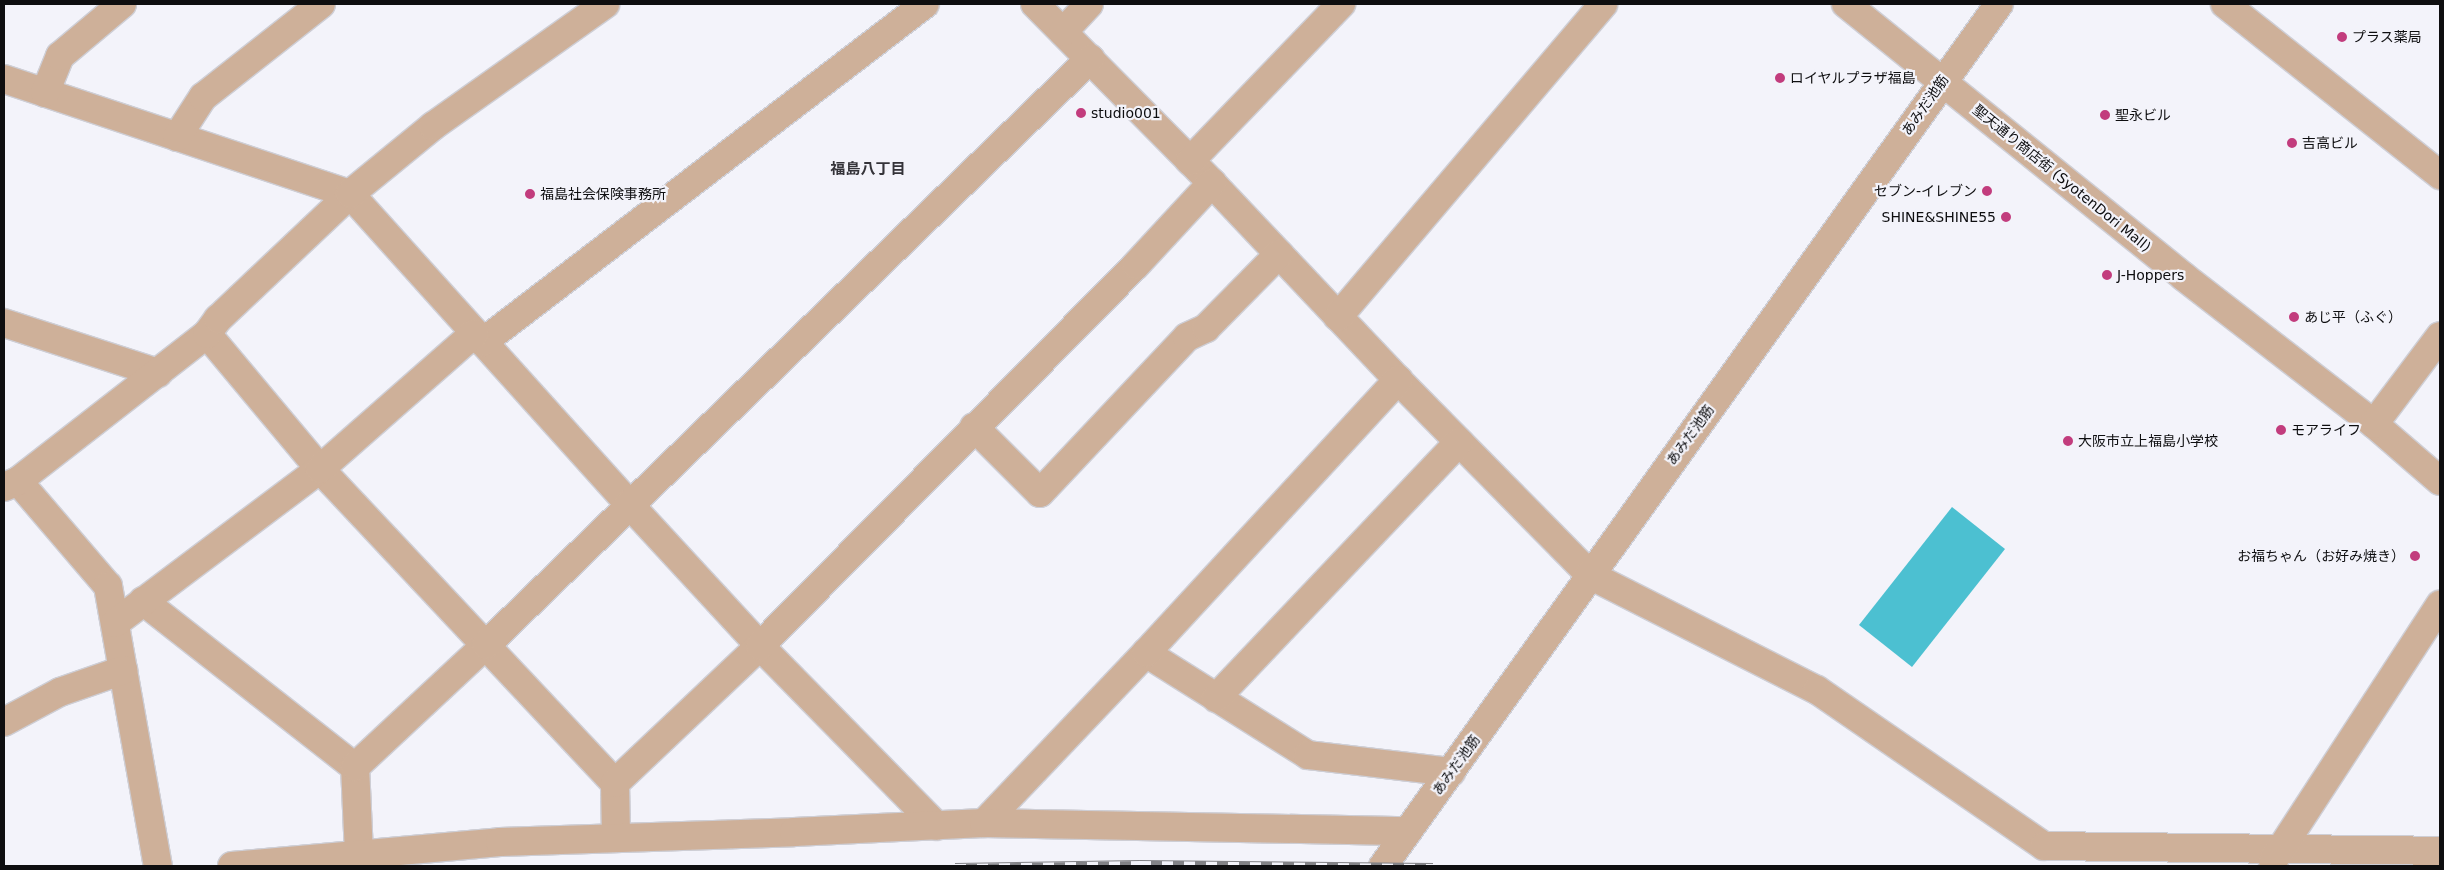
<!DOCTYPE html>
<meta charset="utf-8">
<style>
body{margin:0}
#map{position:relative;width:2444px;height:870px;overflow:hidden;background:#f3f3fa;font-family:"DejaVu Sans","Noto Sans JP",sans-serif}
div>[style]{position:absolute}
.water>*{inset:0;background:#4cc0d1}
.roads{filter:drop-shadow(1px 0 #ceced5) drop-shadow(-1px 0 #ceced5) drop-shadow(0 1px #ceced5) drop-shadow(0 -1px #ceced5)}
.minor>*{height:28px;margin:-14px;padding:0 14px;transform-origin:14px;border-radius:14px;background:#ceb099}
.rail>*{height:5.5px;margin-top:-2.75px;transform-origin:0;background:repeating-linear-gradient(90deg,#f3f3fa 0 11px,#838387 0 22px);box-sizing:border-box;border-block:1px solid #838387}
.dots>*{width:14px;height:14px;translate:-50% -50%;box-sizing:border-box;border:2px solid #f3f3fa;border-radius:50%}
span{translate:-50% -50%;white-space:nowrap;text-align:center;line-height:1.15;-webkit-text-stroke:4.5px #f3f3fa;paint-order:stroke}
.poi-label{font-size:14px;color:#0e0e10}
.left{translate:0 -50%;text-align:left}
.right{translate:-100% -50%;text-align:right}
.street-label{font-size:14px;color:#0e0e10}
.neighbourhood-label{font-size:15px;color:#343339;font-weight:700}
.frame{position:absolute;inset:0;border:5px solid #0e0e10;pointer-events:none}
</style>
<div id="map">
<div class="water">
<i style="clip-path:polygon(1952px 507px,2005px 549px,1912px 667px,1859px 625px)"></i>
</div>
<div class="roads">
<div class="minor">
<i style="left:1035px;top:4px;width:252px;rotate:45.3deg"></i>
<i style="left:1212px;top:183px;width:271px;rotate:46.6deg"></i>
<i style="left:1398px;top:380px;width:274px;rotate:45.4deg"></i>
<i style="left:1590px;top:575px;width:254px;rotate:26.9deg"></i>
<i style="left:1817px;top:690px;width:275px;rotate:34.5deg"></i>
<i style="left:2044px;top:846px;width:396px;rotate:0.7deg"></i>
<i style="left:1846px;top:4px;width:434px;rotate:38.9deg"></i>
<i style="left:2184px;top:277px;width:240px;rotate:37.7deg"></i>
<i style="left:2374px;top:424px;width:87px;rotate:40.8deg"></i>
<i style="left:2225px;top:4px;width:275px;rotate:38.5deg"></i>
<i style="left:1063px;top:32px;width:38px;rotate:-47deg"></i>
<i style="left:4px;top:79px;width:365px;rotate:18.4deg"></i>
<i style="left:350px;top:194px;width:417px;rotate:48deg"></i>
<i style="left:629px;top:504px;width:193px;rotate:47.3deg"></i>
<i style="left:760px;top:646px;width:252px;rotate:45.5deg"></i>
<i style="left:45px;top:93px;width:40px;rotate:-68deg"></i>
<i style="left:60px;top:56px;width:81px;rotate:-40deg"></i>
<i style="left:177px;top:137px;width:48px;rotate:-57deg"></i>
<i style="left:203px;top:97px;width:150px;rotate:-38.2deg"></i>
<i style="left:1190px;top:161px;width:218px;rotate:-46.1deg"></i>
<i style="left:1338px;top:317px;width:410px;rotate:-49.7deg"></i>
<i style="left:4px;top:323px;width:162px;rotate:18deg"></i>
<i style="left:207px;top:334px;width:176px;rotate:50.1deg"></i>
<i style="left:320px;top:469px;width:431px;rotate:46.8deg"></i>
<i style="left:615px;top:783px;width:54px;rotate:88.9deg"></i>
<i style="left:483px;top:342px;width:556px;rotate:-37.41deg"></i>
<i style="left:2374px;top:424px;width:110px;rotate:-53.1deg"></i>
<i style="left:974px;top:427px;width:93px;rotate:45deg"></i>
<i style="left:1040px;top:493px;width:214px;rotate:-46.7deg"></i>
<i style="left:1187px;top:337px;width:21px;rotate:-25deg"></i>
<i style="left:1206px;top:328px;width:104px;rotate:-45.4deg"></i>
<i style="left:18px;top:481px;width:138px;rotate:49.4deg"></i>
<i style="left:108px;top:586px;width:284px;rotate:79.9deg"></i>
<i style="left:4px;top:487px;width:15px;rotate:-23deg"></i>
<i style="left:18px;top:481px;width:239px;rotate:-37.9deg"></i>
<i style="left:207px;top:334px;width:19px;rotate:-54deg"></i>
<i style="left:218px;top:319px;width:182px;rotate:-43.4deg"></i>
<i style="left:350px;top:194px;width:107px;rotate:-39.3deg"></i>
<i style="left:433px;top:126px;width:211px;rotate:-35.3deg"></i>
<i style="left:143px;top:601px;width:269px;rotate:38.1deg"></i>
<i style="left:115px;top:623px;width:256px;rotate:-36.9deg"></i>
<i style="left:320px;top:469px;width:206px;rotate:-41.3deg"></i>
<i style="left:1146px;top:653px;width:191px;rotate:32.2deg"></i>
<i style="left:1308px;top:755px;width:144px;rotate:6.8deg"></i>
<i style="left:1216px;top:698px;width:353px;rotate:-46.5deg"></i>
<i style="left:4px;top:722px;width:64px;rotate:-28.2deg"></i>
<i style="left:60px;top:692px;width:67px;rotate:-19.2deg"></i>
<i style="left:615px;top:783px;width:199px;rotate:-43.4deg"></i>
<i style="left:760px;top:646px;width:535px;rotate:-45.38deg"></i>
<i style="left:1136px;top:265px;width:112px;rotate:-47.2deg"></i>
<i style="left:984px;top:823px;width:235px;rotate:-46.4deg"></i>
<i style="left:1146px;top:653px;width:372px;rotate:-47.3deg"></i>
<i style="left:359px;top:854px;width:87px;rotate:-92.6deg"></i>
<i style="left:355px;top:767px;width:179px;rotate:-43deg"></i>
<i style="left:486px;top:645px;width:842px;rotate:-44.13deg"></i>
<i style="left:2273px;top:861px;width:306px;rotate:-56.9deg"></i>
<i style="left:232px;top:866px;width:269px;rotate:-5.1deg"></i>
<i style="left:500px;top:842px;width:294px;rotate:-1.9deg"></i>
<i style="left:794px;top:832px;width:190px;rotate:-2.7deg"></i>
<i style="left:984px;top:823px;width:424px;rotate:1.1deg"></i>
<i style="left:1383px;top:866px;width:1059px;rotate:-54.45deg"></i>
</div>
</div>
<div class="rail">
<i style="left:955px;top:866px;width:185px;rotate:-0.9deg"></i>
<i style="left:1140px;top:863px;width:293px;rotate:0.6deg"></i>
</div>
<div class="dots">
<i style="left:2342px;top:37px;background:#c23c7d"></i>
<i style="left:1780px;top:78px;background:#c23c7d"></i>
<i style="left:1081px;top:113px;background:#c23c7d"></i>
<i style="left:2105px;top:115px;background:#c23c7d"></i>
<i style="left:2292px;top:143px;background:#c23c7d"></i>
<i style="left:1987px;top:191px;background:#c23c7d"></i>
<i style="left:530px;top:194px;background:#c23c7d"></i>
<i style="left:2006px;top:217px;background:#c23c7d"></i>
<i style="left:2107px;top:275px;background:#c23c7d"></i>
<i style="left:2294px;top:317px;background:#c23c7d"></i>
<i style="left:2281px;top:430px;background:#c23c7d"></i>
<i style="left:2068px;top:441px;background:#c23c7d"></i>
<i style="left:2415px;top:556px;background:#c23c7d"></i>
</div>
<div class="poi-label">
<span class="left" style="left:2352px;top:37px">プラス薬局</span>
<span class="left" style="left:1790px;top:78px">ロイヤルプラザ福島</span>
<span class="left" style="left:1091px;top:113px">studio001</span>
<span class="left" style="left:2115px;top:115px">聖永ビル</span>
<span class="left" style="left:2302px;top:143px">吉高ビル</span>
<span class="right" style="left:1977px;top:191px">セブン-イレブン</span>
<span class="left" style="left:540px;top:194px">福島社会保険事務所</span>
<span class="right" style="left:1996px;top:217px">SHINE&amp;SHINE55</span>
<span class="left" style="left:2117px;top:275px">J-Hoppers</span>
<span class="left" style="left:2304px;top:317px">あじ平（ふぐ）</span>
<span class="left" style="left:2291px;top:430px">モアライフ</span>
<span class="left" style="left:2078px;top:441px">大阪市立上福島小学校</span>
<span class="right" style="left:2405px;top:556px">お福ちゃん（お好み焼き）</span>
</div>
<div class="street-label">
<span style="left:1925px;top:105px;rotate:-55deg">あみだ池筋</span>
<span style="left:2062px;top:178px;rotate:39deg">聖天通り商店街 (SyotenDori Mall)</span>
<span style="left:1690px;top:435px;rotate:-54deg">あみだ池筋</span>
<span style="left:1456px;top:765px;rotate:-54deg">あみだ池筋</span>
</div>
<div class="neighbourhood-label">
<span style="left:868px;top:170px">福島八丁目</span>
</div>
<div class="frame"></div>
</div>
